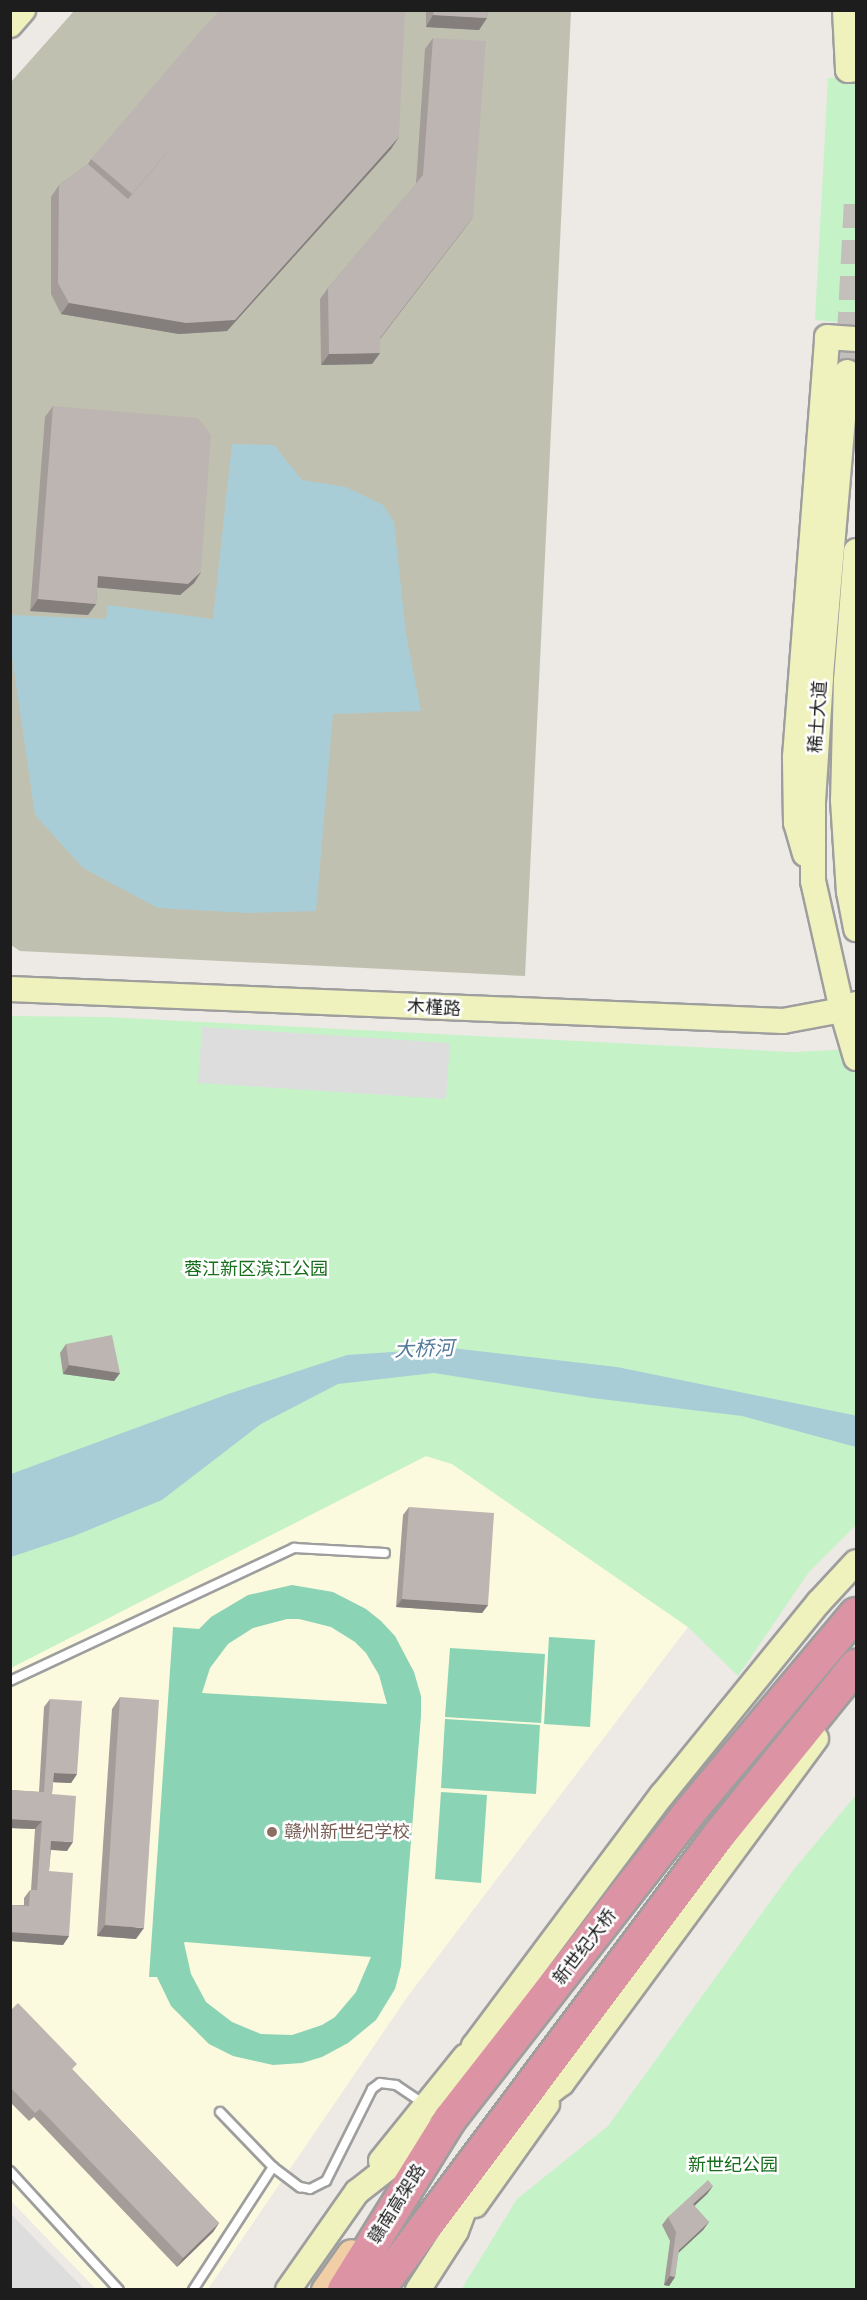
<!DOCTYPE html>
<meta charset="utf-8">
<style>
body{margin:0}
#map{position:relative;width:867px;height:2300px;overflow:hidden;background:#ede9e4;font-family:"Archivo Narrow","Noto Sans SC",sans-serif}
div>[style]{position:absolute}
.education>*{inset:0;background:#fbfade}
.construction>*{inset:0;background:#c0c0b0}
.park>*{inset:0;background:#c5f3c7}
.pitch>*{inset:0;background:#8ad3b5}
.parking>*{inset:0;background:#ddd}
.water>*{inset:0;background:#a9cdd6}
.secondary-tunnel>*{height:24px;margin-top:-12px;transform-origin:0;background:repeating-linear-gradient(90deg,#c3c0bc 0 24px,transparent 0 36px)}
.roads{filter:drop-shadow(2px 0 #9e9e9e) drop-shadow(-2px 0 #9e9e9e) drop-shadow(0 2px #9e9e9e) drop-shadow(0 -2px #9e9e9e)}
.lane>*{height:8px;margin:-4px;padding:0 4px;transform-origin:4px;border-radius:4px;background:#fff}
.secondary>*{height:24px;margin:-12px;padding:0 12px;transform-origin:12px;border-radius:12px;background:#f0f2bd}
.primary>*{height:27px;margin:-13.5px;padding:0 13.5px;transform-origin:13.5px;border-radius:13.5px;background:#f1cea5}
.highway>*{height:32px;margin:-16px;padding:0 16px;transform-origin:16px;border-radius:16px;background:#dc93a3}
.wall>*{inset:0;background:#a39c98}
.shaded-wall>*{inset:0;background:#847f7c}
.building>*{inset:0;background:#bdb5b1}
.dots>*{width:16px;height:16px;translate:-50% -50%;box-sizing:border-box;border:3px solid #fff;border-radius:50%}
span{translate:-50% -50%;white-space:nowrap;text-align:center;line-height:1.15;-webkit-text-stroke:5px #fff;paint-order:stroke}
.street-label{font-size:18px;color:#1d1d1d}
.park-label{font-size:18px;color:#176e1c}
.education-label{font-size:18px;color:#785e54}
.left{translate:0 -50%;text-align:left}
.water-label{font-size:20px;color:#51789a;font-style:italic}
.frame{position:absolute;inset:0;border:12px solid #1d1d1d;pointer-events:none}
</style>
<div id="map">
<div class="education">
<i style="clip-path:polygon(426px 1456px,452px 1464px,688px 1627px,408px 1996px,208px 2289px,96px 2289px,11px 2201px,10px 1668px)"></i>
</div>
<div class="construction">
<i style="clip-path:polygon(74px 11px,571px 11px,525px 976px,20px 951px,11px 945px,11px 82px)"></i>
</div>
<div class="park">
<i style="clip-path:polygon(856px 76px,856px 324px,815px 320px,828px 78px)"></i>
<i style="clip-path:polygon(10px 1016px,105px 1017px,792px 1052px,856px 1049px,856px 1525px,809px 1572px,738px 1676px,688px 1627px,452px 1464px,426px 1456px,11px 1668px)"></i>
<i style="clip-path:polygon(856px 1795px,856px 2289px,461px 2290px,517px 2199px,608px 2126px,791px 1873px)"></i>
</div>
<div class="pitch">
<i style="clip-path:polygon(evenodd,292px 1585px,333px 1592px,366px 1609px,381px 1621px,395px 1636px,414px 1672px,421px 1696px,421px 1716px,401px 1966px,395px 1989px,376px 2020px,348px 2043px,322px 2057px,302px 2063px,273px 2065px,233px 2056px,209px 2044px,171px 2006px,157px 1977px,149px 1977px,173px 1627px,199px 1629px,211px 1617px,248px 1595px,292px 1585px,287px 1619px,299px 1619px,331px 1627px,355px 1642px,366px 1653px,379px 1675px,387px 1704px,202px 1693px,210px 1668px,228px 1644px,253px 1628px,287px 1619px,292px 1585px,184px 1943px,185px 1942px,371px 1957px,356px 1992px,335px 2017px,322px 2025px,292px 2035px,261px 2034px,232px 2022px,206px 2002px,191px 1974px,184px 1943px)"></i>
<i style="clip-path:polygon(549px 1637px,595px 1640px,590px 1727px,544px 1724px)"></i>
<i style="clip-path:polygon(450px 1648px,545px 1654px,541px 1723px,445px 1717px)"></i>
<i style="clip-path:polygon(445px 1719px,540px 1725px,536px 1794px,441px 1788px)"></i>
<i style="clip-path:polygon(441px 1792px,487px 1795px,481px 1883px,435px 1879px)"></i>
</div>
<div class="parking">
<i style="clip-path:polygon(202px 1027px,450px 1043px,446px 1099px,198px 1083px)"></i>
<i style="clip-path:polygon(11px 2214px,84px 2289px,11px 2289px)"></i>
</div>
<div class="water">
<i style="clip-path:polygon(232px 444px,274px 445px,302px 480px,346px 487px,383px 505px,394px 522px,406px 634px,421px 711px,333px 714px,316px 911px,248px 913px,158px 908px,83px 868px,35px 815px,11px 650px,11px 615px,106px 619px,108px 605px,213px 619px)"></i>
<i style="clip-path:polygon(452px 1348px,617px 1367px,853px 1415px,856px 1416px,856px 1447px,742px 1416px,592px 1398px,434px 1373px,338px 1384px,261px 1424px,162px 1500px,74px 1536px,11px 1557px,11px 1474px,228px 1394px,347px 1355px)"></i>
</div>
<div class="secondary-tunnel">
<i style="left:847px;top:372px;width:172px;rotate:-87deg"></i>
</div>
<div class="roads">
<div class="lane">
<i style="left:10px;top:1681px;width:314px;rotate:-25.1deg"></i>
<i style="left:294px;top:1548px;width:91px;rotate:3.1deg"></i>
<i style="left:220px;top:2112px;width:76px;rotate:46.1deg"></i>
<i style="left:10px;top:2171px;width:161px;rotate:47.5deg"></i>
<i style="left:193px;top:2290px;width:147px;rotate:-57deg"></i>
<i style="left:273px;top:2167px;width:34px;rotate:37deg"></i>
<i style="left:300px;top:2187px;width:10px;rotate:11deg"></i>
<i style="left:310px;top:2189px;width:18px;rotate:-27deg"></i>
<i style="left:326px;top:2181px;width:103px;rotate:-63.4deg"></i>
<i style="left:372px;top:2089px;width:10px;rotate:-37deg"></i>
<i style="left:380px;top:2083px;width:16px;rotate:7deg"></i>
<i style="left:396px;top:2085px;width:34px;rotate:34deg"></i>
</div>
<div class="secondary">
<i style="left:845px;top:10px;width:60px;rotate:87.1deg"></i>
<i style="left:848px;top:70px;width:8px;rotate:-7deg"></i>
<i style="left:10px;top:25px;width:20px;rotate:-49deg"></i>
<i style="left:847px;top:372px;width:307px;rotate:94.9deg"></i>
<i style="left:821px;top:678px;width:124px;rotate:93.7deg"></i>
<i style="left:813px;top:802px;width:79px;rotate:90deg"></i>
<i style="left:813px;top:881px;width:132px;rotate:77.3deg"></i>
<i style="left:842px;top:1010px;width:50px;rotate:73.7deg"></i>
<i style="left:856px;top:551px;width:129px;rotate:94.4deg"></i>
<i style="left:846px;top:680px;width:120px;rotate:91.4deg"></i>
<i style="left:843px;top:800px;width:92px;rotate:86.3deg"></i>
<i style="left:849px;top:892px;width:38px;rotate:79deg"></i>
<i style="left:805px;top:854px;width:32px;rotate:-106deg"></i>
<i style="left:796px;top:823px;width:66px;rotate:-90.9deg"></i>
<i style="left:795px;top:757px;width:421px;rotate:-85.6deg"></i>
<i style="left:827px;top:337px;width:29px;rotate:4deg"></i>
<i style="left:10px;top:989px;width:774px;rotate:2.37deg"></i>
<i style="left:783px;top:1021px;width:60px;rotate:-10.6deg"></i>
<i style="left:842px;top:1010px;width:15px;rotate:-23deg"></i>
<i style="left:515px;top:2119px;width:59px;rotate:-37.5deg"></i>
<i style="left:562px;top:2083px;width:428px;rotate:-53.6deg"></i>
<i style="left:381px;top:2161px;width:134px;rotate:-51.1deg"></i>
<i style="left:475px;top:2205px;width:124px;rotate:-54.5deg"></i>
<i style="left:288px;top:2290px;width:120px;rotate:-54.9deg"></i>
<i style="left:357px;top:2192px;width:118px;rotate:-38.1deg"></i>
<i style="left:450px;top:2119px;width:77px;rotate:-71.8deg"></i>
<i style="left:474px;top:2046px;width:314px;rotate:-53.2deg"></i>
<i style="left:662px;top:1795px;width:249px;rotate:-50.9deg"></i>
<i style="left:819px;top:1602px;width:54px;rotate:-47.2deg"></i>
<i style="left:418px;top:2290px;width:70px;rotate:-57.2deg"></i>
<i style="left:456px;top:2231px;width:72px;rotate:-69.5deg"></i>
</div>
<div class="primary">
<i style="left:325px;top:2290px;width:45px;rotate:-54.9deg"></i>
</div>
<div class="highway">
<i style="left:344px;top:2290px;width:201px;rotate:-58.2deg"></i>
<i style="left:450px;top:2119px;width:387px;rotate:-52deg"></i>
<i style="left:688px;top:1814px;width:261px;rotate:-50deg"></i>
<i style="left:378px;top:2290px;width:569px;rotate:-53.15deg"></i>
<i style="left:719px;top:1835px;width:218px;rotate:-51deg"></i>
</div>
</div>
<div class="wall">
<i style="clip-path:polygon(426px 10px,488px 10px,487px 18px,479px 30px,426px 27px)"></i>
<i style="clip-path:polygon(433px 38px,473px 217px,380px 339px,380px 353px,372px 364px,321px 365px,320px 299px,328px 288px,416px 184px,425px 49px)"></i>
<i style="clip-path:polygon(399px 137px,391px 149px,227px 331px,179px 334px,61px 314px,51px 294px,51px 197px,59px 185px,88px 164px,91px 159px)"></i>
<i style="clip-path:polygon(53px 406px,201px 572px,194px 583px,180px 595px,97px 587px,96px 604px,88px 615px,30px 611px,45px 417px)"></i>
<i style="clip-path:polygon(66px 1344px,120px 1373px,114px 1381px,63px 1374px,60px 1353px)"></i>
<i style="clip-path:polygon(409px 1507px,488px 1605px,482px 1613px,396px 1607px,403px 1515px)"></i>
<i style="clip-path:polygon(120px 1697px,136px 1939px,97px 1936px,112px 1709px)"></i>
<i style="clip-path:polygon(50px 1699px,77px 1774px,71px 1783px,53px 1782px,52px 1794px,67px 1851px,51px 1850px,49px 1871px,69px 1936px,63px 1945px,10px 1941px,10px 1905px,24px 1905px,24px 1898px,30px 1890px,31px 1890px,35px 1829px,10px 1828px,10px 1790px,39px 1792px,44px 1707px)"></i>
<i style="clip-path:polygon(10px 2011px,73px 2070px,219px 2223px,213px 2232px,177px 2267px,34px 2117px,29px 2121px,10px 2102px)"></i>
<i style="clip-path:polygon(713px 2186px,707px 2194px,694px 2206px,709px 2222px,703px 2230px,678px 2253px,675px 2277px,669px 2286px,664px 2285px,670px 2241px,662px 2225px,668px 2217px)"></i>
</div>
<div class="shaded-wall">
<i style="clip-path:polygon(433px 15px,487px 18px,479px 30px,426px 27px)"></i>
<i style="clip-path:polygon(399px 137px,391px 149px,227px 331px,179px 334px,61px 314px,69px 303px)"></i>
<i style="clip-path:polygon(473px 217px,465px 228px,372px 349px,380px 338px)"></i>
<i style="clip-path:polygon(380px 353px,372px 364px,321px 365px,329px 354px)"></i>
<i style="clip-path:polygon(201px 572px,194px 583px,180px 595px,91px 587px,98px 576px)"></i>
<i style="clip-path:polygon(38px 599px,96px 604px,88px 615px,30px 611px)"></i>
<i style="clip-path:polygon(69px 1365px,120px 1373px,114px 1381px,63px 1374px)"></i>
<i style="clip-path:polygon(402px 1599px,488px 1605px,482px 1613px,396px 1607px)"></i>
<i style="clip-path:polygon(54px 1773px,77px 1774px,71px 1783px,48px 1782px)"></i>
<i style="clip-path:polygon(10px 1819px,42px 1821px,35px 1829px,10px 1828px)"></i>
<i style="clip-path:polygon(51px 1841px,73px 1842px,67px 1851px,45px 1849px)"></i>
<i style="clip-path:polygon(105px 1925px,144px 1928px,136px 1939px,97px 1936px)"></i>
<i style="clip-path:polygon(10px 1932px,69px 1936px,63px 1945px,10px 1941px)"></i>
<i style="clip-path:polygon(713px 2186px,707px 2194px,687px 2213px,693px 2204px)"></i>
<i style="clip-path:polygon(709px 2222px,703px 2230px,673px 2258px,679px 2250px)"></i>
<i style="clip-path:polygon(219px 2223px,213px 2232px,177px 2267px,183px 2258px)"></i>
<i style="clip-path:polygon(670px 2276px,675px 2277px,669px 2286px,664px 2285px)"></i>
</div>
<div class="building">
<i style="clip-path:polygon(220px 10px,405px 10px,399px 137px,235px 320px,186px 323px,69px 303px,58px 283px,59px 185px,88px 164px,128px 199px,243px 62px,203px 28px)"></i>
<i style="clip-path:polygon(434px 10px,488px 10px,487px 18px,433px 15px)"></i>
<i style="clip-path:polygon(203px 28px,243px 62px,132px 194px,91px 159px)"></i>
<i style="clip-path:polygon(433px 38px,486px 41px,473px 217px,380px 338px,380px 353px,329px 354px,328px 288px,423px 175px)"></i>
<i style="clip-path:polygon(53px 406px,198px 418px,211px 435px,201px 572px,188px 584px,98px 576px,96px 604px,38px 599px)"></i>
<i style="clip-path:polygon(112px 1335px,120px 1373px,69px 1365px,66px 1344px)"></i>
<i style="clip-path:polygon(409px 1507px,494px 1513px,488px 1605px,402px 1599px)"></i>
<i style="clip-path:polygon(120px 1697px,159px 1700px,144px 1928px,105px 1925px)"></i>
<i style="clip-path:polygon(50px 1699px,82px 1701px,77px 1774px,54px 1773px,52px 1794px,76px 1796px,73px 1842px,51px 1841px,49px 1871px,73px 1873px,69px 1936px,10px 1932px,10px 1905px,29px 1906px,30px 1890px,37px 1890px,42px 1821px,10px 1819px,10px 1790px,44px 1792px)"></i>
<i style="clip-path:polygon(18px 2003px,77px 2064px,72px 2069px,219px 2223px,183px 2258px,40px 2109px,35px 2113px,10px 2087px,10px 2011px)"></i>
<i style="clip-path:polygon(708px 2180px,713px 2186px,693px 2204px,709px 2222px,679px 2250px,675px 2277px,670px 2276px,676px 2232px,668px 2217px)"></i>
</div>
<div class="dots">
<i style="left:272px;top:1832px;background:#8d6e63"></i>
</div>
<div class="street-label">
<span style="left:818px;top:717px;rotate:-86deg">稀土大道</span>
<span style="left:434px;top:1008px;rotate:3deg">木槿路</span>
<span style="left:585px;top:1947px;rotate:-52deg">新世纪大桥</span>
<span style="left:397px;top:2204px;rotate:-58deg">赣南高架路</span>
</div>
<div class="park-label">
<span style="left:256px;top:1269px">蓉江新区滨江公园</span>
<span style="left:733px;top:2165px">新世纪公园</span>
</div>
<div class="education-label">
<span class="left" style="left:284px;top:1832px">赣州新世纪学校</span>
</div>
<div class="water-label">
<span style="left:424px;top:1348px;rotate:-2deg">大桥河</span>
</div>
<div class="frame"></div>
</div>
